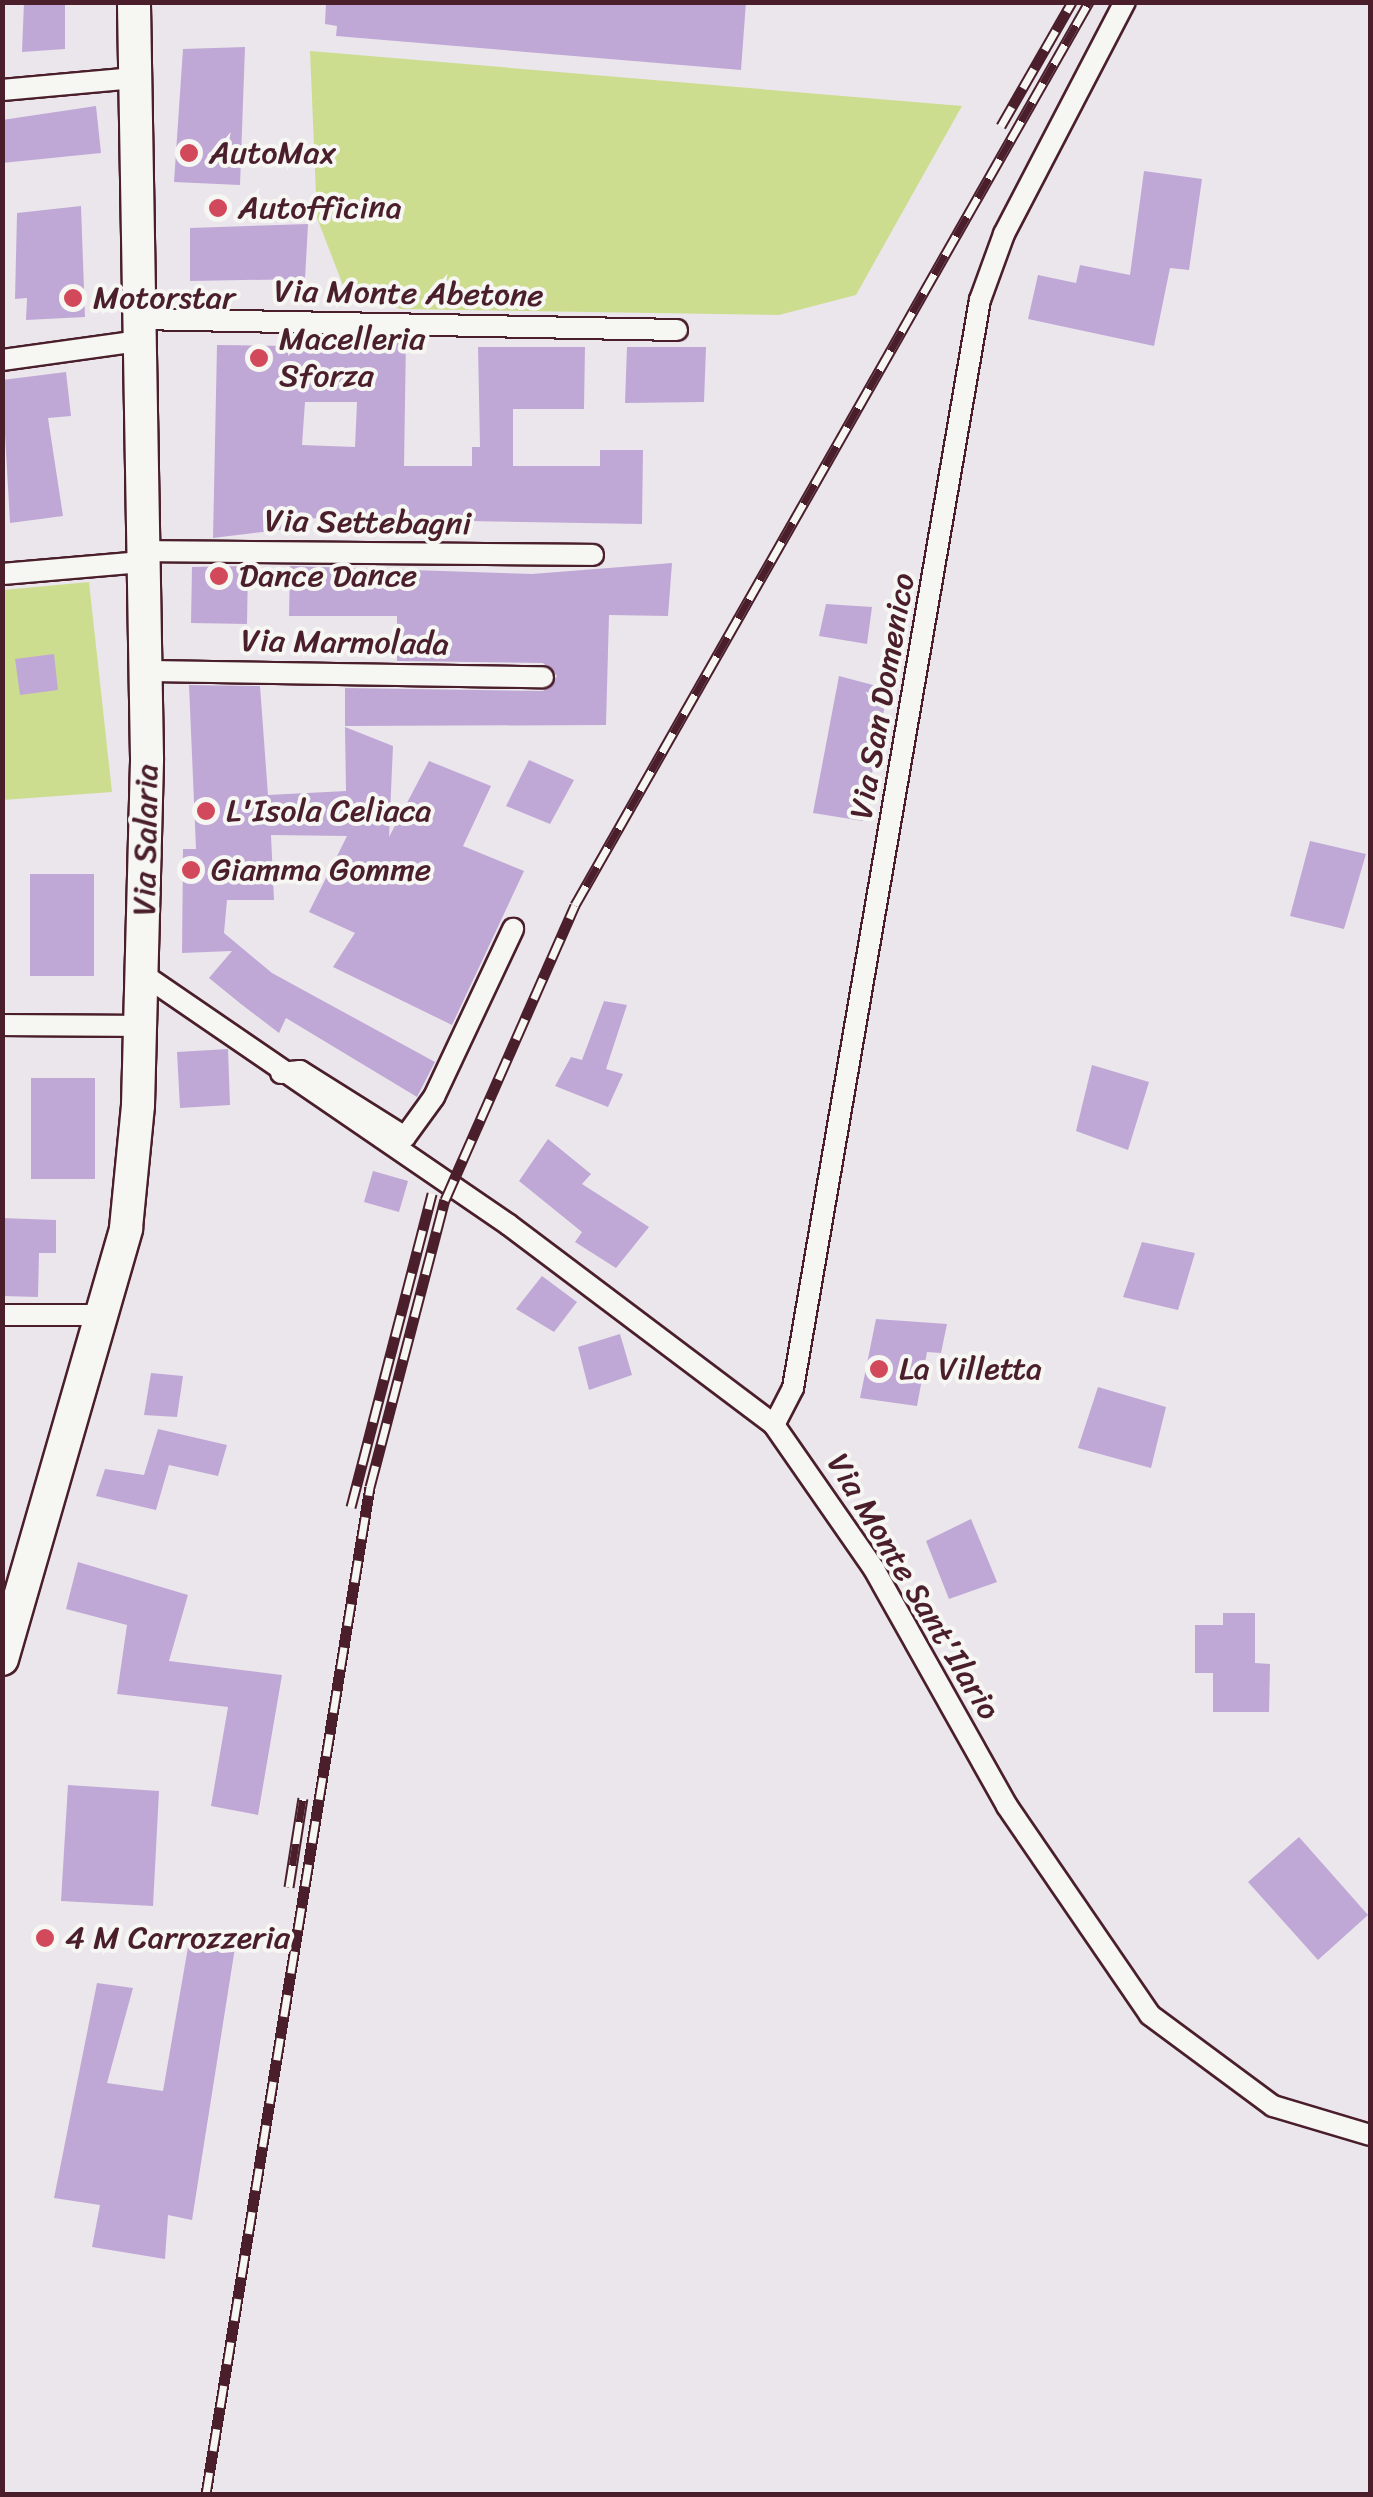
<!DOCTYPE html>
<style>
body{margin:0}
#map{position:relative;width:1373px;height:2497px;overflow:hidden;background:#ebe6ec;font-family:Sriracha,sans-serif}
div>[style]{position:absolute}
.green>*{inset:0;background:#cddd90}
.building>*{inset:0;background:#c0a8d6}
.roads{filter:drop-shadow(2px 0 #4a1f2b) drop-shadow(-2px 0 #4a1f2b) drop-shadow(0 2px #4a1f2b) drop-shadow(0 -2px #4a1f2b)}
.street>*{height:20px;margin:-10px;padding:0 10px;transform-origin:10px;border-radius:10px;background:#f6f6f2}
.primary>*{height:32px;margin:-16px;padding:0 16px;transform-origin:16px;border-radius:16px;background:#f6f6f2}
.rail>*{height:11px;margin-top:-5.5px;transform-origin:0;background:repeating-linear-gradient(90deg,#f6f6f2 0 22px,#4a1f2b 0 44px);box-sizing:border-box;border-block:2px solid #4a1f2b}
.dots>*{width:28px;height:28px;translate:-50% -50%;box-sizing:border-box;border:5px solid #f6f6f2;border-radius:50%}
span{translate:-50% -50%;white-space:nowrap;text-align:center;line-height:1.15;-webkit-text-stroke:8px #f6f6f2;paint-order:stroke}
.poi-label{font-size:32px;color:#4a1f2b}
.left{translate:0 -50%;text-align:left}
.street-label{font-size:32px;color:#4a1f2b}
.frame{position:absolute;inset:0;border:5px solid #4a1f2b;pointer-events:none}
</style>
<div id="map">
<div class="green">
<i style="clip-path:polygon(310px 51px,962px 106px,856px 295px,779px 315px,401px 309px,346px 293px,317px 218px)"></i>
<i style="clip-path:polygon(89px 582px,112px 792px,3px 800px,3px 590px)"></i>
</div>
<div class="building">
<i style="clip-path:polygon(24px 2px,65px 2px,65px 49px,22px 52px)"></i>
<i style="clip-path:polygon(326px 2px,746px 2px,741px 70px,336px 36px,337px 26px,325px 24px)"></i>
<i style="clip-path:polygon(245px 47px,240px 185px,174px 182px,183px 49px)"></i>
<i style="clip-path:polygon(96px 106px,101px 153px,2px 163px,2px 120px)"></i>
<i style="clip-path:polygon(1144px 171px,1202px 179px,1189px 270px,1170px 268px,1154px 346px,1028px 319px,1038px 275px,1076px 283px,1080px 265px,1130px 275px)"></i>
<i style="clip-path:polygon(81px 206px,85px 317px,26px 320px,27px 298px,15px 299px,17px 213px)"></i>
<i style="clip-path:polygon(308px 224px,305px 279px,190px 281px,190px 228px)"></i>
<i style="clip-path:polygon(evenodd,359px 337px,406px 338px,404px 466px,472px 466px,472px 447px,480px 447px,478px 347px,585px 347px,584px 409px,513px 409px,513px 466px,600px 466px,600px 450px,643px 450px,642px 524px,297px 518px,296px 528px,213px 538px,217px 345px,359px 347px,359px 337px,305px 402px,357px 402px,355px 447px,302px 445px,305px 402px)"></i>
<i style="clip-path:polygon(627px 347px,706px 347px,704px 402px,625px 403px)"></i>
<i style="clip-path:polygon(66px 372px,71px 416px,48px 418px,63px 516px,10px 523px,2px 380px)"></i>
<i style="clip-path:polygon(672px 563px,668px 616px,609px 615px,606px 725px,345px 726px,345px 688px,543px 691px,557px 676px,543px 663px,397px 661px,397px 616px,289px 616px,290px 566px,532px 574px)"></i>
<i style="clip-path:polygon(248px 566px,247px 624px,191px 623px,192px 567px)"></i>
<i style="clip-path:polygon(826px 604px,872px 607px,867px 644px,819px 636px)"></i>
<i style="clip-path:polygon(54px 654px,58px 690px,20px 695px,15px 659px)"></i>
<i style="clip-path:polygon(839px 676px,888px 689px,863px 821px,813px 813px)"></i>
<i style="clip-path:polygon(189px 685px,260px 686px,268px 795px,346px 791px,345px 727px,393px 746px,389px 837px,429px 761px,491px 786px,463px 846px,524px 871px,452px 1025px,333px 967px,355px 933px,309px 912px,347px 836px,271px 835px,274px 900px,227px 900px,224px 933px,272px 973px,435px 1062px,417px 1097px,286px 1018px,279px 1033px,241px 1004px,209px 978px,232px 951px,182px 953px,183px 849px,196px 849px)"></i>
<i style="clip-path:polygon(529px 760px,574px 780px,550px 824px,506px 806px)"></i>
<i style="clip-path:polygon(1310px 841px,1366px 854px,1344px 929px,1290px 916px)"></i>
<i style="clip-path:polygon(30px 874px,94px 874px,94px 976px,30px 976px)"></i>
<i style="clip-path:polygon(604px 1001px,627px 1005px,606px 1069px,623px 1074px,608px 1107px,555px 1086px,571px 1057px,582px 1060px)"></i>
<i style="clip-path:polygon(228px 1049px,230px 1105px,180px 1108px,177px 1052px)"></i>
<i style="clip-path:polygon(1092px 1065px,1149px 1082px,1128px 1150px,1076px 1131px)"></i>
<i style="clip-path:polygon(31px 1078px,95px 1078px,95px 1179px,31px 1179px)"></i>
<i style="clip-path:polygon(548px 1139px,591px 1174px,582px 1184px,649px 1227px,616px 1268px,575px 1242px,582px 1232px,519px 1181px)"></i>
<i style="clip-path:polygon(373px 1171px,408px 1181px,399px 1212px,364px 1202px)"></i>
<i style="clip-path:polygon(2px 1218px,56px 1220px,56px 1253px,39px 1253px,38px 1297px,2px 1296px)"></i>
<i style="clip-path:polygon(1142px 1242px,1195px 1253px,1178px 1310px,1123px 1297px)"></i>
<i style="clip-path:polygon(542px 1276px,577px 1302px,554px 1332px,516px 1309px)"></i>
<i style="clip-path:polygon(876px 1319px,947px 1324px,941px 1353px,927px 1352px,917px 1406px,860px 1398px)"></i>
<i style="clip-path:polygon(620px 1334px,632px 1375px,589px 1390px,578px 1347px)"></i>
<i style="clip-path:polygon(151px 1373px,183px 1376px,177px 1417px,144px 1415px)"></i>
<i style="clip-path:polygon(1098px 1387px,1166px 1407px,1151px 1468px,1078px 1448px)"></i>
<i style="clip-path:polygon(158px 1429px,227px 1445px,218px 1476px,169px 1465px,156px 1510px,96px 1496px,105px 1469px,144px 1475px)"></i>
<i style="clip-path:polygon(971px 1519px,997px 1582px,949px 1599px,926px 1541px)"></i>
<i style="clip-path:polygon(78px 1562px,188px 1595px,169px 1661px,282px 1675px,258px 1815px,211px 1806px,228px 1707px,117px 1694px,127px 1625px,66px 1609px)"></i>
<i style="clip-path:polygon(1223px 1613px,1255px 1613px,1255px 1663px,1270px 1664px,1269px 1712px,1213px 1712px,1213px 1673px,1195px 1673px,1195px 1625px,1223px 1625px)"></i>
<i style="clip-path:polygon(68px 1785px,159px 1791px,153px 1906px,61px 1901px)"></i>
<i style="clip-path:polygon(1299px 1837px,1368px 1915px,1318px 1960px,1248px 1882px)"></i>
<i style="clip-path:polygon(191px 1930px,237px 1935px,192px 2220px,168px 2215px,165px 2259px,92px 2247px,100px 2205px,54px 2198px,97px 1983px,133px 1988px,107px 2083px,163px 2091px)"></i>
</div>
<div class="roads">
<div class="street">
<i style="left:2px;top:90px;width:134px;rotate:-5.2deg"></i>
<i style="left:139px;top:319px;width:538px;rotate:1.17deg"></i>
<i style="left:2px;top:360px;width:138px;rotate:-7.9deg"></i>
<i style="left:143px;top:551px;width:450px;rotate:0.5deg"></i>
<i style="left:2px;top:574px;width:142px;rotate:-4.9deg"></i>
<i style="left:145px;top:671px;width:398px;rotate:0.9deg"></i>
<i style="left:144px;top:975px;width:442px;rotate:34.4deg"></i>
<i style="left:509px;top:1225px;width:332px;rotate:37deg"></i>
<i style="left:774px;top:1425px;width:175px;rotate:55.2deg"></i>
<i style="left:874px;top:1569px;width:272px;rotate:60.7deg"></i>
<i style="left:1007px;top:1806px;width:253px;rotate:55.6deg"></i>
<i style="left:1150px;top:2015px;width:153px;rotate:36.5deg"></i>
<i style="left:1273px;top:2106px;width:101px;rotate:16.6deg"></i>
<i style="left:2px;top:1025px;width:139px;rotate:0.4deg"></i>
<i style="left:281px;top:1073px;width:19px;rotate:-6deg"></i>
<i style="left:300px;top:1071px;width:124px;rotate:32.2deg"></i>
<i style="left:405px;top:1137px;width:49px;rotate:-54.1deg"></i>
<i style="left:434px;top:1097px;width:186px;rotate:-64.8deg"></i>
<i style="left:2px;top:1315px;width:99px"></i>
<i style="left:774px;top:1425px;width:42px;rotate:-62.8deg"></i>
<i style="left:793px;top:1388px;width:1104px;rotate:-80.25deg"></i>
<i style="left:980px;top:300px;width:70px;rotate:-70deg"></i>
<i style="left:1004px;top:234px;width:262px;rotate:-62.5deg"></i>
</div>
<div class="primary">
<i style="left:2px;top:1659px;width:448px;rotate:-73.9deg"></i>
<i style="left:126px;top:1228px;width:124px;rotate:-84.4deg"></i>
<i style="left:138px;top:1105px;width:347px;rotate:-88.5deg"></i>
<i style="left:147px;top:758px;width:756px;rotate:-90.99deg"></i>
</div>
</div>
<div class="rail">
<i style="left:1001px;top:126px;width:143px;rotate:-60.2deg"></i>
<i style="left:351px;top:1507px;width:324px;rotate:-75.5deg"></i>
<i style="left:289px;top:1887px;width:90px;rotate:-81.1deg"></i>
<i style="left:206px;top:2494px;width:1020px;rotate:-80.75deg"></i>
<i style="left:370px;top:1487px;width:297px;rotate:-75.4deg"></i>
<i style="left:445px;top:1200px;width:322px;rotate:-66.2deg"></i>
<i style="left:575px;top:905px;width:1039px;rotate:-60.35deg"></i>
</div>
<div class="dots">
<i style="left:189px;top:153px;background:#d1495b"></i>
<i style="left:218px;top:208px;background:#d1495b"></i>
<i style="left:73px;top:298px;background:#d1495b"></i>
<i style="left:259px;top:358px;background:#d1495b"></i>
<i style="left:219px;top:576px;background:#d1495b"></i>
<i style="left:206px;top:811px;background:#d1495b"></i>
<i style="left:191px;top:870px;background:#d1495b"></i>
<i style="left:879px;top:1369px;background:#d1495b"></i>
<i style="left:45px;top:1938px;background:#d1495b"></i>
</div>
<div class="poi-label">
<span class="left" style="left:209px;top:153px">AutoMax</span>
<span class="left" style="left:238px;top:208px">Autofficina</span>
<span class="left" style="left:93px;top:298px">Motorstar</span>
<span class="left" style="left:279px;top:358px">Macelleria<br>Sforza</span>
<span class="left" style="left:239px;top:576px">Dance Dance</span>
<span class="left" style="left:226px;top:811px">L'Isola Celiaca</span>
<span class="left" style="left:211px;top:870px">Giamma Gomme</span>
<span class="left" style="left:899px;top:1369px">La Villetta</span>
<span class="left" style="left:65px;top:1938px">4 M Carrozzeria</span>
</div>
<div class="street-label">
<span style="left:409px;top:294px;rotate:1deg">Via Monte Abetone</span>
<span style="left:368px;top:523px;rotate:1deg">Via Settebagni</span>
<span style="left:345px;top:643px;rotate:1deg">Via Marmolada</span>
<span style="left:883px;top:696px;rotate:-80deg">Via San Domenico</span>
<span style="left:146px;top:840px;rotate:-89deg">Via Salaria</span>
<span style="left:913px;top:1587px;rotate:59deg">Via Monte Sant'Ilario</span>
</div>
<div class="frame"></div>
</div>
